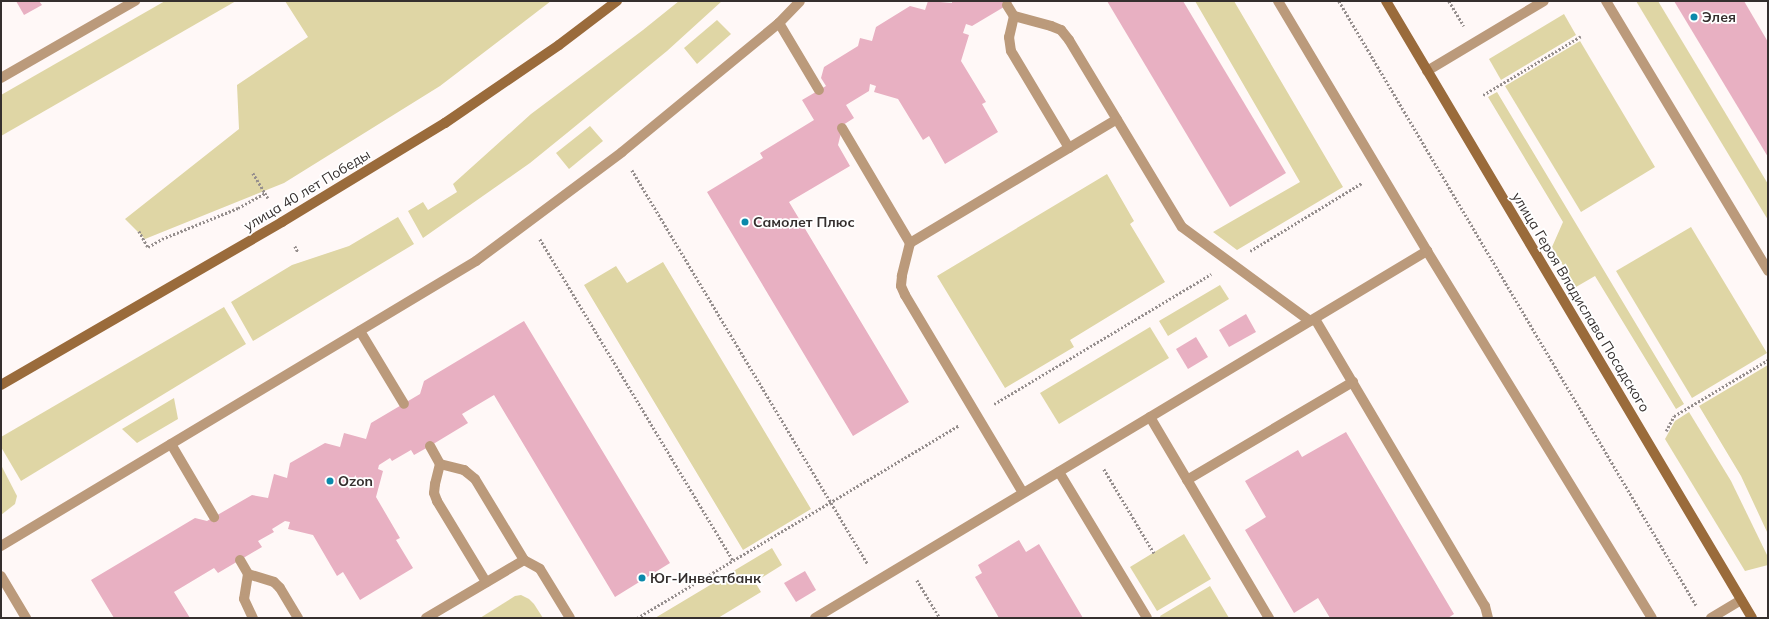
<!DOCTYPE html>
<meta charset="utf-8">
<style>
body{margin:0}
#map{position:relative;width:1769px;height:619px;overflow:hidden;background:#fff8f7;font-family:Mulish,sans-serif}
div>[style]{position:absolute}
.green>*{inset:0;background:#dfd6a5}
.building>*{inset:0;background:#e8b0c2}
.path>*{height:2.5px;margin-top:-1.25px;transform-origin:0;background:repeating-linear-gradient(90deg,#958e8d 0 2px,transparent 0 4px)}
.lane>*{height:10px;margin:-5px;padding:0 5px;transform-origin:5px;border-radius:5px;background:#bb9a7b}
.street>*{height:10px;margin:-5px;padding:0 5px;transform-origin:5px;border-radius:5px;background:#bb9a7b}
.secondary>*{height:10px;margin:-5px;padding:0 5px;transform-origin:5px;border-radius:5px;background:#9a6b3b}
.dots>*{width:11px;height:11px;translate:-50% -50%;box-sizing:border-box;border:2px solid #fff;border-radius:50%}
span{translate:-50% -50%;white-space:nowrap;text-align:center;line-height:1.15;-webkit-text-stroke:3.5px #fff;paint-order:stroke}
.poi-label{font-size:14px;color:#352f2e;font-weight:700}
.left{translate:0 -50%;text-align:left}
.street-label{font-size:14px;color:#352f2e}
.frame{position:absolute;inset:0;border:2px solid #352f2e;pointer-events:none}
</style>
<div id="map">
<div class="green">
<i style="clip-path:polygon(165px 1px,236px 1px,1px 136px,1px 95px)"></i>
<i style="clip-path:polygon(285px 1px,551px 1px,440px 86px,284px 183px,145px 239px,125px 219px,239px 129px,237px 85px,308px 37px)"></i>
<i style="clip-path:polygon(679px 1px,722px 1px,667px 51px,567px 133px,530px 163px,423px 238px,408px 211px,423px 202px,428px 210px,457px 192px,453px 184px,531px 114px,643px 30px)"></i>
<i style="clip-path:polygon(1195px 1px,1234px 1px,1343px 187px,1237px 250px,1213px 232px,1300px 182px)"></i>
<i style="clip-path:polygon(1636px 1px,1658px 1px,1768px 184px,1768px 220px)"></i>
<i style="clip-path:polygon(1564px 14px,1576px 35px,1501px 80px,1489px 59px)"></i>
<i style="clip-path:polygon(717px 20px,731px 34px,697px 64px,684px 48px)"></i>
<i style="clip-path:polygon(1580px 41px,1655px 167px,1581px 212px,1505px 86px)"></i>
<i style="clip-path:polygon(1497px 92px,1684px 404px,1676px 409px,1595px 276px,1576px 287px,1552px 247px,1563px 222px,1488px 97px)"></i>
<i style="clip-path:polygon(590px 126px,603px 141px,569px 169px,556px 153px)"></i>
<i style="clip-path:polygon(1107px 174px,1134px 221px,1130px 224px,1165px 282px,1070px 340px,1074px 347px,1005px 388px,937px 276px)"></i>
<i style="clip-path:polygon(398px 217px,414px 244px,253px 341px,231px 302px,292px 265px,349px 246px)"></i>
<i style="clip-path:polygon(1691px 227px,1767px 353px,1692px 398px,1616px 271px)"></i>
<i style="clip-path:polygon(663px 262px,811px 509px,743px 550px,584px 285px,616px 266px,627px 283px)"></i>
<i style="clip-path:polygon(1220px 285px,1229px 299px,1168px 336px,1159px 321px)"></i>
<i style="clip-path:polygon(224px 307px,246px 344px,21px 481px,1px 447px,1px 437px)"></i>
<i style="clip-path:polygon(1150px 327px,1169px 358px,1059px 424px,1040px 393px)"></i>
<i style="clip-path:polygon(1768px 365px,1768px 534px,1741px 476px,1699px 406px)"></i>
<i style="clip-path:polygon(174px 398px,178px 419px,137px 443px,122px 429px)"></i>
<i style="clip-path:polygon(1689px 412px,1731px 481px,1768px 557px,1768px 565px,1745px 571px,1665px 439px,1675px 421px)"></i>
<i style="clip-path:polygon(1px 465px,17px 496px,15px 504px,1px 515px)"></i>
<i style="clip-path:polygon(1184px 534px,1211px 579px,1157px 611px,1130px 567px)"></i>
<i style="clip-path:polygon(772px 548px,782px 565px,755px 582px,761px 592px,718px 618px,655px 618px)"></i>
<i style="clip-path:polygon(1210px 586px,1229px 618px,1161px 618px,1160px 616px)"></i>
<i style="clip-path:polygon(521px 595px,529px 599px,534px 604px,543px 618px,480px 618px,515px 596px)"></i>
</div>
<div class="building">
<i style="clip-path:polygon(16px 1px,39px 1px,42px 5px,24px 15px)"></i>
<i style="clip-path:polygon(928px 1px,952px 3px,952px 1px,1014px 1px,972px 26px,966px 24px,963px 33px,969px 35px,961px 61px,986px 102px,982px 104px,998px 132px,945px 164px,929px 136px,923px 140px,898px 99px,874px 92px,876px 86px,870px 84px,869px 91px,846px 105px,854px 118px,843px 125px,838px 145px,850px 166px,789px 202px,909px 402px,853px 436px,707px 192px,763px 158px,760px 153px,814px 120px,802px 100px,826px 86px,821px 78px,824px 67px,858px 46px,860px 38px,872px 41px,876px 27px,910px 6px,925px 10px)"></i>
<i style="clip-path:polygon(1107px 1px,1183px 1px,1286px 173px,1230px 207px)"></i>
<i style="clip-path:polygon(1674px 1px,1744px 1px,1768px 42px,1768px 157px)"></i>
<i style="clip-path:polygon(1246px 314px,1256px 332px,1229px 347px,1219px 330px)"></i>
<i style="clip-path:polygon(524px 321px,670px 563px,615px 597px,494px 395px,462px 414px,468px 423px,430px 446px,414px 455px,411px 450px,392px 461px,390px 458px,379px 465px,378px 469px,383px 471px,376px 497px,400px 538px,396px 540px,413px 568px,360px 600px,343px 572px,337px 576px,313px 535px,288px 529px,290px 522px,285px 521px,272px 529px,274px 532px,258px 541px,262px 547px,218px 573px,214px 568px,174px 592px,190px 618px,114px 618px,91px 580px,195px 518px,207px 521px,252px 495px,268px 498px,274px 474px,287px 478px,290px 463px,325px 443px,340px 447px,344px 433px,366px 439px,371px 423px,420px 394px,424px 381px)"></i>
<i style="clip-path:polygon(1196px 337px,1208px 357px,1188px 369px,1176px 349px)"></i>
<i style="clip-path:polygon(1346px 432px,1454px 614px,1448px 618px,1330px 618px,1318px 598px,1294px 613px,1245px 530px,1266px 517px,1245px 481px,1298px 450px,1302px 457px)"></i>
<i style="clip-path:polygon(1019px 540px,1026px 552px,1039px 544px,1083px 618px,999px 618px,975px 577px,982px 573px,978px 565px)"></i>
<i style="clip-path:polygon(805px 571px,816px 590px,796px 602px,784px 583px)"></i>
</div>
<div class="path">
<i style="left:1339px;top:1px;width:702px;rotate:59.41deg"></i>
<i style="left:1449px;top:1px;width:29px;rotate:59deg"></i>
<i style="left:1483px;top:95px;width:114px;rotate:-31deg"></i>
<i style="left:632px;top:170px;width:459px;rotate:59.1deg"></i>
<i style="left:253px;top:173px;width:23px;rotate:59deg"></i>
<i style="left:139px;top:231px;width:18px;rotate:61deg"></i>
<i style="left:148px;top:247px;width:16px;rotate:-30deg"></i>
<i style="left:162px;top:239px;width:82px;rotate:-22.2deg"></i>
<i style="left:238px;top:208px;width:31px;rotate:-29deg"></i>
<i style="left:265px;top:193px;width:6px;rotate:59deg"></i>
<i style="left:540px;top:239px;width:375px;rotate:59deg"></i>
<i style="left:295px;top:246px;width:7px;rotate:63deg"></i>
<i style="left:1250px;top:251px;width:131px;rotate:-31.3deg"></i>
<i style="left:994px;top:404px;width:253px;rotate:-30.9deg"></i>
<i style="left:1666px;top:431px;width:17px;rotate:-62deg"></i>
<i style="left:1674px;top:416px;width:109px;rotate:-30.8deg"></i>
<i style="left:1104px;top:469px;width:98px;rotate:59.2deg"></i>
<i style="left:917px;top:580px;width:44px;rotate:58.8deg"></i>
<i style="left:637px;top:618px;width:375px;rotate:-30.9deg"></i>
</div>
<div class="lane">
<i style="left:1606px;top:1px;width:315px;rotate:59deg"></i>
<i style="left:1007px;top:5px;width:13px;rotate:58deg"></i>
<i style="left:1014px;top:16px;width:38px;rotate:15deg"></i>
<i style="left:1051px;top:26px;width:11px;rotate:22deg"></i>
<i style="left:1061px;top:30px;width:13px;rotate:51deg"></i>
<i style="left:1069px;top:40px;width:218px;rotate:58.9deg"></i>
<i style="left:1182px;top:227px;width:159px;rotate:36.3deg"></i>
<i style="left:1014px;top:16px;width:22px;rotate:103deg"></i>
<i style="left:1009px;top:37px;width:14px;rotate:82deg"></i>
<i style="left:1011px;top:51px;width:113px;rotate:59.1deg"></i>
<i style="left:779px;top:23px;width:78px;rotate:59.2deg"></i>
<i style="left:1427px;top:71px;width:136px;rotate:-30.9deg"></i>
<i style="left:842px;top:128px;width:134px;rotate:59.4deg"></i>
<i style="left:910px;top:243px;width:34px;rotate:104deg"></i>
<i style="left:902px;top:276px;width:10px;rotate:96deg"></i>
<i style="left:901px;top:286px;width:10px;rotate:66deg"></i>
<i style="left:905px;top:295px;width:230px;rotate:59.2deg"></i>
<i style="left:910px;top:243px;width:241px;rotate:-30.9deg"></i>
<i style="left:1427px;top:251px;width:430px;rotate:58.5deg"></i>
<i style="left:1315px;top:319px;width:334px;rotate:59.4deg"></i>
<i style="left:1485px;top:606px;width:12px;rotate:76deg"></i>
<i style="left:360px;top:331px;width:85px;rotate:58.9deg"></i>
<i style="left:1150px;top:417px;width:234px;rotate:59.4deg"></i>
<i style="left:171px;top:444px;width:85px;rotate:59.5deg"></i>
<i style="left:430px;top:446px;width:21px;rotate:61deg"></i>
<i style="left:440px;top:464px;width:25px;rotate:14deg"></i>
<i style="left:464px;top:470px;width:14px;rotate:39deg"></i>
<i style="left:475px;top:479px;width:95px;rotate:58.8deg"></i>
<i style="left:524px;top:560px;width:18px;rotate:29deg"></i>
<i style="left:540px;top:569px;width:57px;rotate:58.5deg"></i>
<i style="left:440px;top:464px;width:21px;rotate:104deg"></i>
<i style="left:435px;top:484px;width:9px;rotate:96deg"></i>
<i style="left:434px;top:493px;width:9px;rotate:69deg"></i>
<i style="left:437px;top:501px;width:95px;rotate:58.8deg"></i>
<i style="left:1059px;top:472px;width:170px;rotate:58.9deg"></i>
<i style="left:1187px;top:480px;width:193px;rotate:-30.6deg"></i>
<i style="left:1px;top:546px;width:554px;rotate:-30.96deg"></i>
<i style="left:476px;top:261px;width:182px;rotate:-36.7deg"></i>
<i style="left:622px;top:152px;width:203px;rotate:-39.4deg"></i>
<i style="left:779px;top:23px;width:30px;rotate:-46deg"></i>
<i style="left:240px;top:560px;width:16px;rotate:60deg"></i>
<i style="left:248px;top:574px;width:27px;rotate:17deg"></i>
<i style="left:274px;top:582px;width:8px;rotate:45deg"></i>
<i style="left:280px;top:588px;width:35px;rotate:59deg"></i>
<i style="left:248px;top:574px;width:25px;rotate:99deg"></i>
<i style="left:244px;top:599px;width:21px;rotate:65deg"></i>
<i style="left:1px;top:576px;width:49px;rotate:59.2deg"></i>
<i style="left:426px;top:618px;width:114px;rotate:-30.6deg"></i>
<i style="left:815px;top:618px;width:714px;rotate:-30.95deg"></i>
<i style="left:1427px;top:251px;width:291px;rotate:-120.8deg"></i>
<i style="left:1711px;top:618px;width:35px;rotate:-31deg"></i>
</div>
<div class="street">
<i style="left:1px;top:78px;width:155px;rotate:-29.9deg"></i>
</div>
<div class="secondary">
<i style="left:1386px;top:1px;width:717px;rotate:59.32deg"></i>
<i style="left:1px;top:385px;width:325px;rotate:-30.1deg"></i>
<i style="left:282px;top:222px;width:191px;rotate:-31.3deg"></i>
<i style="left:445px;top:123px;width:138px;rotate:-34.4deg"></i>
<i style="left:559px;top:45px;width:73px;rotate:-37.2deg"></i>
</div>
<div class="dots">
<i style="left:1694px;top:17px;background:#0b89ab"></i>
<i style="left:745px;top:222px;background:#0b89ab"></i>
<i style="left:330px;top:481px;background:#0b89ab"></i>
<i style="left:642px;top:578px;background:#0b89ab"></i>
</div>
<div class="poi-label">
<span class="left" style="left:1702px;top:17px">Элея</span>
<span class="left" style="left:753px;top:222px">Самолет Плюс</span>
<span class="left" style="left:338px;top:481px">Ozon</span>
<span class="left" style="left:650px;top:578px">Юг-Инвестбанк</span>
</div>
<div class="street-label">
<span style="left:307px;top:190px;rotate:-31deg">улица 40 лет Победы</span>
<span style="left:1581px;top:302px;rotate:59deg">улица Героя Владислава Посадского</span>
</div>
<div class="frame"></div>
</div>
